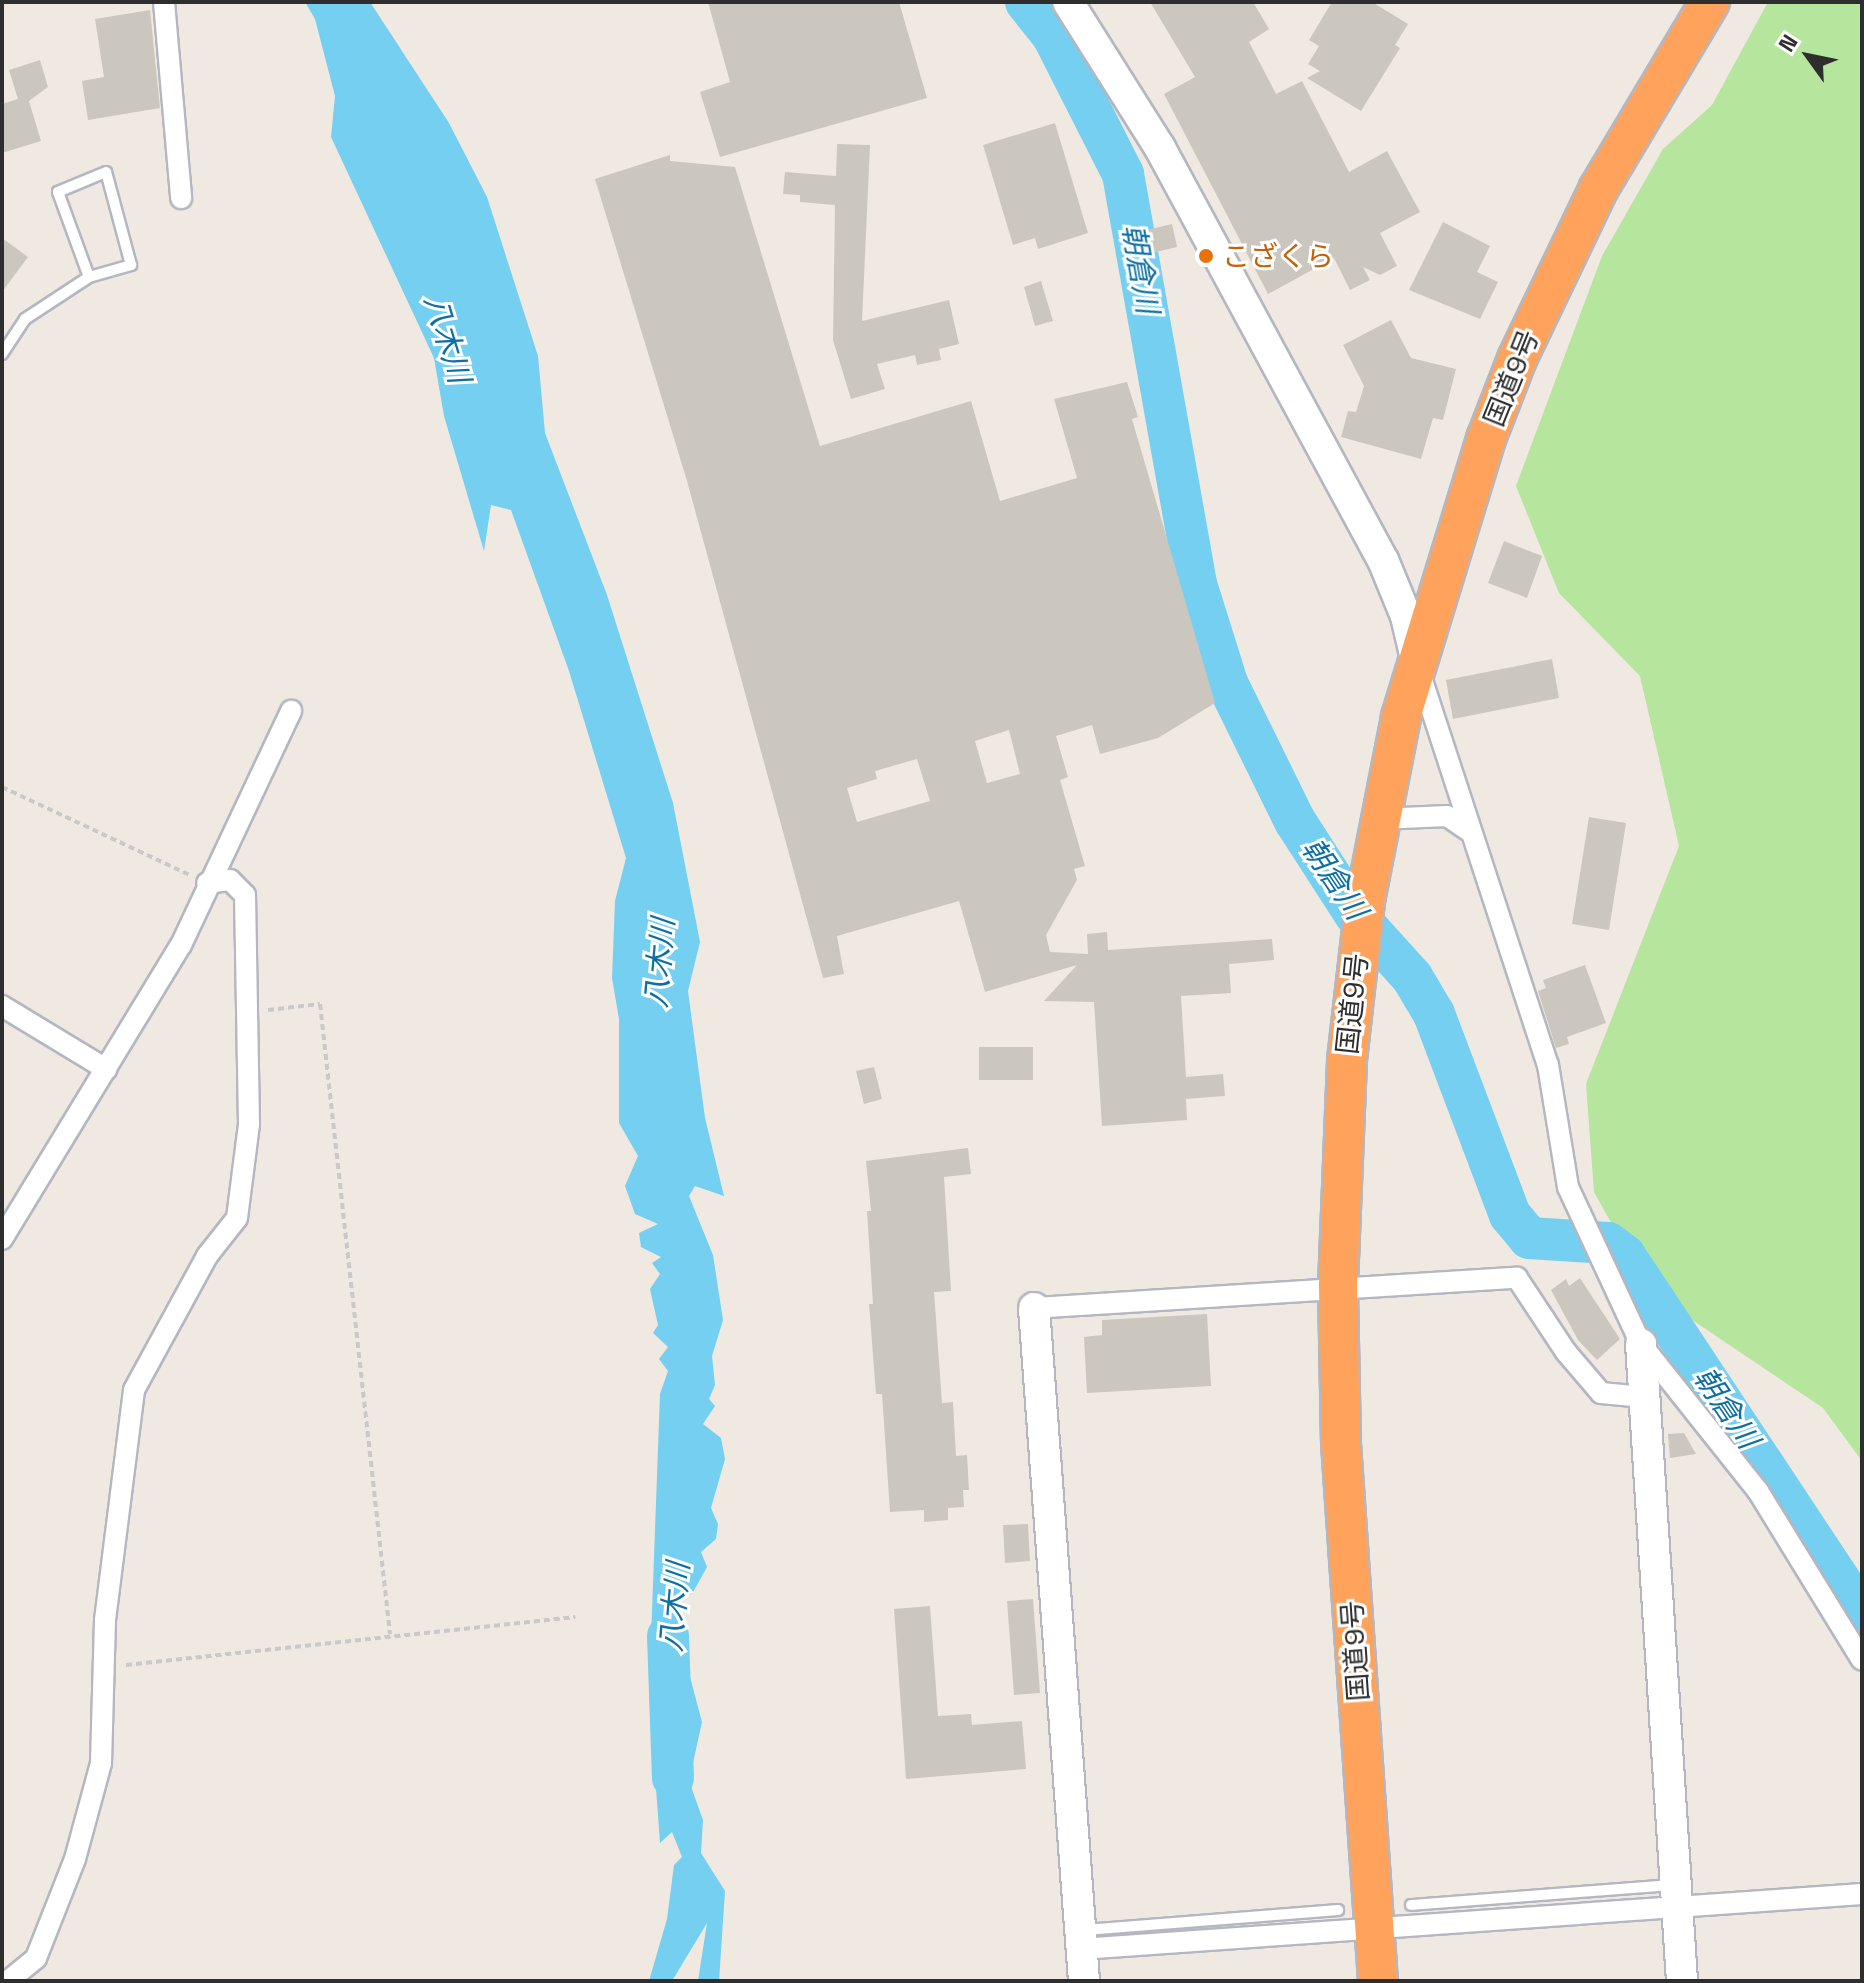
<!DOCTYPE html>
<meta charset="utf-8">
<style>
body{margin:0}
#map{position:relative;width:1864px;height:1983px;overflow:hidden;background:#efe9e1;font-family:"Space Grotesk","Noto Sans JP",sans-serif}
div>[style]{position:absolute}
.green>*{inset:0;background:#b6e59e}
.water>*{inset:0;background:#75cff0}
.river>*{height:42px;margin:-21px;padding:0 21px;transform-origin:21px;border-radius:21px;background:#75cff0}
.building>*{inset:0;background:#cbc7bf}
.path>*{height:4px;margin-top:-2px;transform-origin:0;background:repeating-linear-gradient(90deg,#c9c9c9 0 6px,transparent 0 10px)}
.roads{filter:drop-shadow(2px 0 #b4b7c1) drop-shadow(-2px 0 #b4b7c1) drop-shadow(0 2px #b4b7c1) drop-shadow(0 -2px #b4b7c1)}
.lane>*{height:10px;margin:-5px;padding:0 5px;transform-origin:5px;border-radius:5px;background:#fff}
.street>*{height:20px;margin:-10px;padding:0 10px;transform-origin:10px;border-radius:10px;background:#fff}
.secondary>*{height:30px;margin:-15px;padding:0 15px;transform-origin:15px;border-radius:15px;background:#fff}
.highway>*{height:38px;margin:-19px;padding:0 19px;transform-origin:19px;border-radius:19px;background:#ffa35c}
.dots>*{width:22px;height:22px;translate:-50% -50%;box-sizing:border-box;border:4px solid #fff;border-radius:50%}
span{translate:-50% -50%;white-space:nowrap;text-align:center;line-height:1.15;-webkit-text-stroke:6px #fff;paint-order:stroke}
.food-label{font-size:28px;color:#c56008}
.left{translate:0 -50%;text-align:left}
.street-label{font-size:28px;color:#2e2e2e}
.water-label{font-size:30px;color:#0d6fa3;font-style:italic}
.frame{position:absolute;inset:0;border:4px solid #2e2e2e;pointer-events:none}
.north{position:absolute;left:1768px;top:16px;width:80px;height:80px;-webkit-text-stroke:6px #fff;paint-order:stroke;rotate:303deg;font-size:22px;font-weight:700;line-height:32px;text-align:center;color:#2e2e2e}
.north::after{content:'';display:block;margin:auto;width:28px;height:36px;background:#2e2e2e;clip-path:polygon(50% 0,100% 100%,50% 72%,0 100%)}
</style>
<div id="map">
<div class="green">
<i style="clip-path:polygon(1768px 2px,1862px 2px,1862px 1461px,1823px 1408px,1649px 1291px,1594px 1192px,1586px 1084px,1679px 846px,1640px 676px,1559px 593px,1516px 486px,1602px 256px,1663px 149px,1712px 105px)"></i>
</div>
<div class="water">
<i style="clip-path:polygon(evenodd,305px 2px,370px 2px,449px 123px,487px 197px,538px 356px,545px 433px,607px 595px,673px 803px,700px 942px,688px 991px,705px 1118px,724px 1196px,695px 1186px,689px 1196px,713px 1255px,723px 1320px,712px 1356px,715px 1385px,709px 1399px,715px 1406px,703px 1424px,721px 1438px,725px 1459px,711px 1508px,718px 1524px,716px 1539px,701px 1552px,707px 1567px,692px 1594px,679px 1597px,677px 1628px,702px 1722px,689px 1781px,703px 1820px,701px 1853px,725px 1891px,719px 1981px,698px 1981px,707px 1923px,672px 1981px,649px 1981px,667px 1919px,674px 1865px,682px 1857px,672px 1832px,660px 1843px,649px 1693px,660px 1394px,668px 1371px,659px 1359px,668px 1347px,653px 1333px,658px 1325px,650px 1289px,660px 1274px,652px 1263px,661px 1257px,641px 1247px,639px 1233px,658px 1224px,635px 1214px,625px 1186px,638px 1156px,619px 1123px,619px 1019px,612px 978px,615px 901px,626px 858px,569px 671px,511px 510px,491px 505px,484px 551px,444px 416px,434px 358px,331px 137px,335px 96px,315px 19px,305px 2px,666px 1692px,683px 1701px,686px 1715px,677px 1728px,665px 1717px,666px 1692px)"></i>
</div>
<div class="river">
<i style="left:1026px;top:2px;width:43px;rotate:51.5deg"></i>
<i style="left:1053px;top:36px;width:155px;rotate:63.1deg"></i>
<i style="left:1123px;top:174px;width:416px;rotate:79.9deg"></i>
<i style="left:1196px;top:584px;width:104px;rotate:72.6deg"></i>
<i style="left:1227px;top:683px;width:154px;rotate:63.8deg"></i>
<i style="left:1295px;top:821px;width:111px;rotate:57.2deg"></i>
<i style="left:1355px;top:914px;width:85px;rotate:47.9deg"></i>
<i style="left:1412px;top:977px;width:43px;rotate:59.3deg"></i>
<i style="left:1434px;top:1014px;width:215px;rotate:69.3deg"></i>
<i style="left:1510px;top:1215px;width:30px;rotate:50deg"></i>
<i style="left:1529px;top:1238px;width:79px;rotate:3.6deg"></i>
<i style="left:1608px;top:1243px;width:21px;rotate:37deg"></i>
<i style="left:1625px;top:1256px;width:429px;rotate:56.5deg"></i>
<i style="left:668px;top:1636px;width:142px;rotate:88deg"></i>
</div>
<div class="building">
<i style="clip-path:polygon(708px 2px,899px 2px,927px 98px,720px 157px,700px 92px,730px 82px)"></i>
<i style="clip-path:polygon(1150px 2px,1253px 2px,1269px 29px,1249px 42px,1276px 94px,1302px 81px,1349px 172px,1387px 151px,1420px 212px,1380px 233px,1397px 266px,1380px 275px,1363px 267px,1370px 280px,1350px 290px,1334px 258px,1268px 294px,1164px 94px,1195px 77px)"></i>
<i style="clip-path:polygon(1332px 2px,1372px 2px,1408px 24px,1395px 45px,1400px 48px,1361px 111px,1307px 78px,1320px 71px,1308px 64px,1319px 46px,1309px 40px)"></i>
<i style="clip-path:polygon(150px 10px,160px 108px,88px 120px,82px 81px,104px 77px,95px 19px)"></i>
<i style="clip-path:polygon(40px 60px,48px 87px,29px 101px,41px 141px,2px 153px,2px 104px,18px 99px,9px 70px)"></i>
<i style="clip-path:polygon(1055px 123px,1088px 233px,1038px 249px,1035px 238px,1013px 245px,983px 145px)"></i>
<i style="clip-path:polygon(837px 144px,870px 145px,862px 321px,949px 300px,959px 344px,939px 349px,941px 360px,917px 365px,915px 355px,877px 364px,885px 389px,851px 399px,833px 340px,835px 205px,800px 202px,800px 195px,783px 194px,785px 172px,836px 176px)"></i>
<i style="clip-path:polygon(evenodd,670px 155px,670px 161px,735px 167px,820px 446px,971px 401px,1000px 501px,1077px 478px,1054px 399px,1127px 382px,1138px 417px,1132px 419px,1215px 703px,1158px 738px,1100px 754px,1092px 725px,1056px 736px,1068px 777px,1060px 780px,1085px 866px,1074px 869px,1077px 880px,1046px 935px,1050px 952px,1088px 954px,1087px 934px,1107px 932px,1108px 950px,1272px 939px,1274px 960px,1229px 964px,1231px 993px,1181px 996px,1186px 1077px,1223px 1074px,1225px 1096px,1186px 1099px,1187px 1120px,1102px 1126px,1094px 1002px,1044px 1001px,1077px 965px,985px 992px,959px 901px,837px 936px,844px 974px,823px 978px,687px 481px,595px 179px,670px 155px,1009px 730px,1020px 774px,987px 783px,975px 741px,1009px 730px,670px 155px,917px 759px,930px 801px,857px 822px,847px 788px,877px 779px,875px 771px,917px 759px)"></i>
<i style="clip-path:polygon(1443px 222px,1490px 246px,1477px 272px,1498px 282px,1480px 319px,1409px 290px)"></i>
<i style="clip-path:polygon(1172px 224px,1177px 247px,1152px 253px,1147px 230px)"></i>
<i style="clip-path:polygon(2px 238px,28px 257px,2px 292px)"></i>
<i style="clip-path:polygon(1041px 281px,1053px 321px,1035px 326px,1024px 287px)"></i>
<i style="clip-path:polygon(1391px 320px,1411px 358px,1456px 369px,1443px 420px,1433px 418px,1421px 459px,1341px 437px,1348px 411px,1356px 412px,1364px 386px,1343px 345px)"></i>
<i style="clip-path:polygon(1504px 541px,1542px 556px,1527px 598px,1488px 583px)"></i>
<i style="clip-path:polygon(1552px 659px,1559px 698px,1453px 719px,1446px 680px)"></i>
<i style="clip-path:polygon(1589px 817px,1626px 823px,1609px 930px,1572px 924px)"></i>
<i style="clip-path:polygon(1585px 965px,1606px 1023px,1567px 1037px,1569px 1044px,1556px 1048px,1538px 991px,1546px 988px,1543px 980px)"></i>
<i style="clip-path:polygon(979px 1047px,1033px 1047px,1033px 1080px,979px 1080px)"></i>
<i style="clip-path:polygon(874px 1067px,882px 1099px,864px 1104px,856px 1071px)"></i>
<i style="clip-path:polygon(968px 1148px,971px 1174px,944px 1177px,951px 1291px,934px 1292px,942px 1403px,953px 1402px,956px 1456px,967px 1455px,969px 1490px,963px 1490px,964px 1507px,948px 1508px,948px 1520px,924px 1522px,924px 1510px,890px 1512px,882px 1394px,876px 1394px,869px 1304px,873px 1304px,867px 1211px,871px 1211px,866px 1161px)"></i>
<i style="clip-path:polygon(1580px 1278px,1620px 1339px,1597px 1360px,1578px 1340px,1551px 1290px,1566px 1279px,1569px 1286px)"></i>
<i style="clip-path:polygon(1207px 1314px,1211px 1386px,1087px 1393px,1084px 1337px,1102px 1335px,1102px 1320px)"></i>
<i style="clip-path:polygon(1684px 1433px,1696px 1454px,1670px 1458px,1668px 1434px)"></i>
<i style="clip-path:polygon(1028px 1524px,1030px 1561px,1005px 1563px,1003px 1525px)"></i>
<i style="clip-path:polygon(1033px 1599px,1040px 1693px,1014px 1695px,1007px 1601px)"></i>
<i style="clip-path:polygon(930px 1606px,938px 1716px,971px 1714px,972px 1725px,1022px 1721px,1026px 1769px,906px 1779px,894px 1609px)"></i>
</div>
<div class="path">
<i style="left:2px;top:787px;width:208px;rotate:25.1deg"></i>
<i style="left:268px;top:1010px;width:52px;rotate:-6.6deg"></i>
<i style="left:320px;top:1004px;width:634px;rotate:83.66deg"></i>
<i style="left:126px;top:1665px;width:452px;rotate:-6.1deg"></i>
</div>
<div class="roads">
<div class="lane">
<i style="left:2px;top:354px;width:42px;rotate:-56.7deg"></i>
<i style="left:25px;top:319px;width:77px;rotate:-33.3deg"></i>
<i style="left:89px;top:277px;width:44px;rotate:-15.9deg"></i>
<i style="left:131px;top:265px;width:96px;rotate:-105deg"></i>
<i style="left:106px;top:172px;width:52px;rotate:157.4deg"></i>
<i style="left:58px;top:192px;width:90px;rotate:70deg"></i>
<i style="left:1411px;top:1905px;width:263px;rotate:-4.4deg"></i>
<i style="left:1085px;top:1930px;width:254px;rotate:-4.5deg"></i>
</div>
<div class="street">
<i style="left:164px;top:2px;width:197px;rotate:85deg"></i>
<i style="left:1420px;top:674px;width:411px;rotate:71.9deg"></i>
<i style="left:1548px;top:1065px;width:124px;rotate:80.7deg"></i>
<i style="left:1568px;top:1187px;width:173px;rotate:65.1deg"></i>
<i style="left:1641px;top:1344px;width:188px;rotate:51.5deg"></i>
<i style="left:1758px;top:1491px;width:198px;rotate:58.4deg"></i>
<i style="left:1379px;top:819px;width:68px;rotate:-2.5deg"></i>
<i style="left:1447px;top:816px;width:27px;rotate:34deg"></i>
<i style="left:2px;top:1006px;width:122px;rotate:31.2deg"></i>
<i style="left:2px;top:1239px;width:344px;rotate:-58.7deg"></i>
<i style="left:181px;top:945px;width:259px;rotate:-64.8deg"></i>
<i style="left:1034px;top:1308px;width:484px;rotate:-3.6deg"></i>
<i style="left:1517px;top:1278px;width:89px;rotate:56.5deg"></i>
<i style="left:1566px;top:1352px;width:54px;rotate:49.5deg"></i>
<i style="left:1601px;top:1393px;width:43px;rotate:5.3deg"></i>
<i style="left:1081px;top:1949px;width:783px;rotate:-4.03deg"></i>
<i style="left:8px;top:1981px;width:36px;rotate:-39deg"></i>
<i style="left:36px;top:1958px;width:106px;rotate:-68.5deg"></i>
<i style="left:75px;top:1859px;width:99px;rotate:-74.8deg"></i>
<i style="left:101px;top:1763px;width:143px;rotate:-88.4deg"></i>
<i style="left:105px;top:1620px;width:232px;rotate:-82.8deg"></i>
<i style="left:134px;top:1390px;width:153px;rotate:-61.4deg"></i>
<i style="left:207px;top:1256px;width:48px;rotate:-51.7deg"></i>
<i style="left:237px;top:1218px;width:95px;rotate:-82.7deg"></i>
<i style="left:249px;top:1124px;width:229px;rotate:-91deg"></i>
<i style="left:245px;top:895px;width:21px;rotate:-135deg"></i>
<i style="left:230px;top:880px;width:23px;rotate:173deg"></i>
</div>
<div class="secondary">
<i style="left:1068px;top:2px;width:173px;rotate:57.8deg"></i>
<i style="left:1160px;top:148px;width:468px;rotate:61.6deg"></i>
<i style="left:1383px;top:560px;width:61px;rotate:67.7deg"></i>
<i style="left:1406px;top:616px;width:44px;rotate:76.9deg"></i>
<i style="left:1034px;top:1308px;width:675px;rotate:85.75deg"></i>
<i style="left:1641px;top:1344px;width:638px;rotate:86.32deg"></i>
</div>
<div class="highway">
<i style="left:1378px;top:1981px;width:538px;rotate:-93.94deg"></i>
<i style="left:1341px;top:1444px;width:159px;rotate:-91.1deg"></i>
<i style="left:1338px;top:1285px;width:225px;rotate:-87.7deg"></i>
<i style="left:1347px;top:1060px;width:160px;rotate:-83.5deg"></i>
<i style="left:1365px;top:901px;width:187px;rotate:-78.9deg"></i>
<i style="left:1401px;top:717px;width:291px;rotate:-73deg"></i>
<i style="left:1486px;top:439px;width:86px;rotate:-68.8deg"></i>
<i style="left:1517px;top:359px;width:190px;rotate:-64.4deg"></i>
<i style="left:1599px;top:188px;width:217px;rotate:-59.2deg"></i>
</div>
</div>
<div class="dots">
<i style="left:1206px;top:256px;background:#e8710a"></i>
</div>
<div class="food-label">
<span class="left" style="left:1222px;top:256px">こざくら</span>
</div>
<div class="street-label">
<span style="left:1511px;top:378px;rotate:-68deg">国道9号</span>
<span style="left:1352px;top:1004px;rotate:-84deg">国道9号</span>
<span style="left:1355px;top:1651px;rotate:-94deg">国道9号</span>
</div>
<div class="water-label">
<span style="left:1140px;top:269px;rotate:80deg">朝倉川</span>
<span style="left:447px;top:339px;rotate:73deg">八木川</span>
<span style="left:1334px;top:879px;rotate:56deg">朝倉川</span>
<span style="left:660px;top:963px;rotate:-85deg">八木川</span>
<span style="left:1726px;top:1408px;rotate:56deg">朝倉川</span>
<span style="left:675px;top:1607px;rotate:-85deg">八木川</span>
</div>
<div class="frame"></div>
<div class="north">N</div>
</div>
